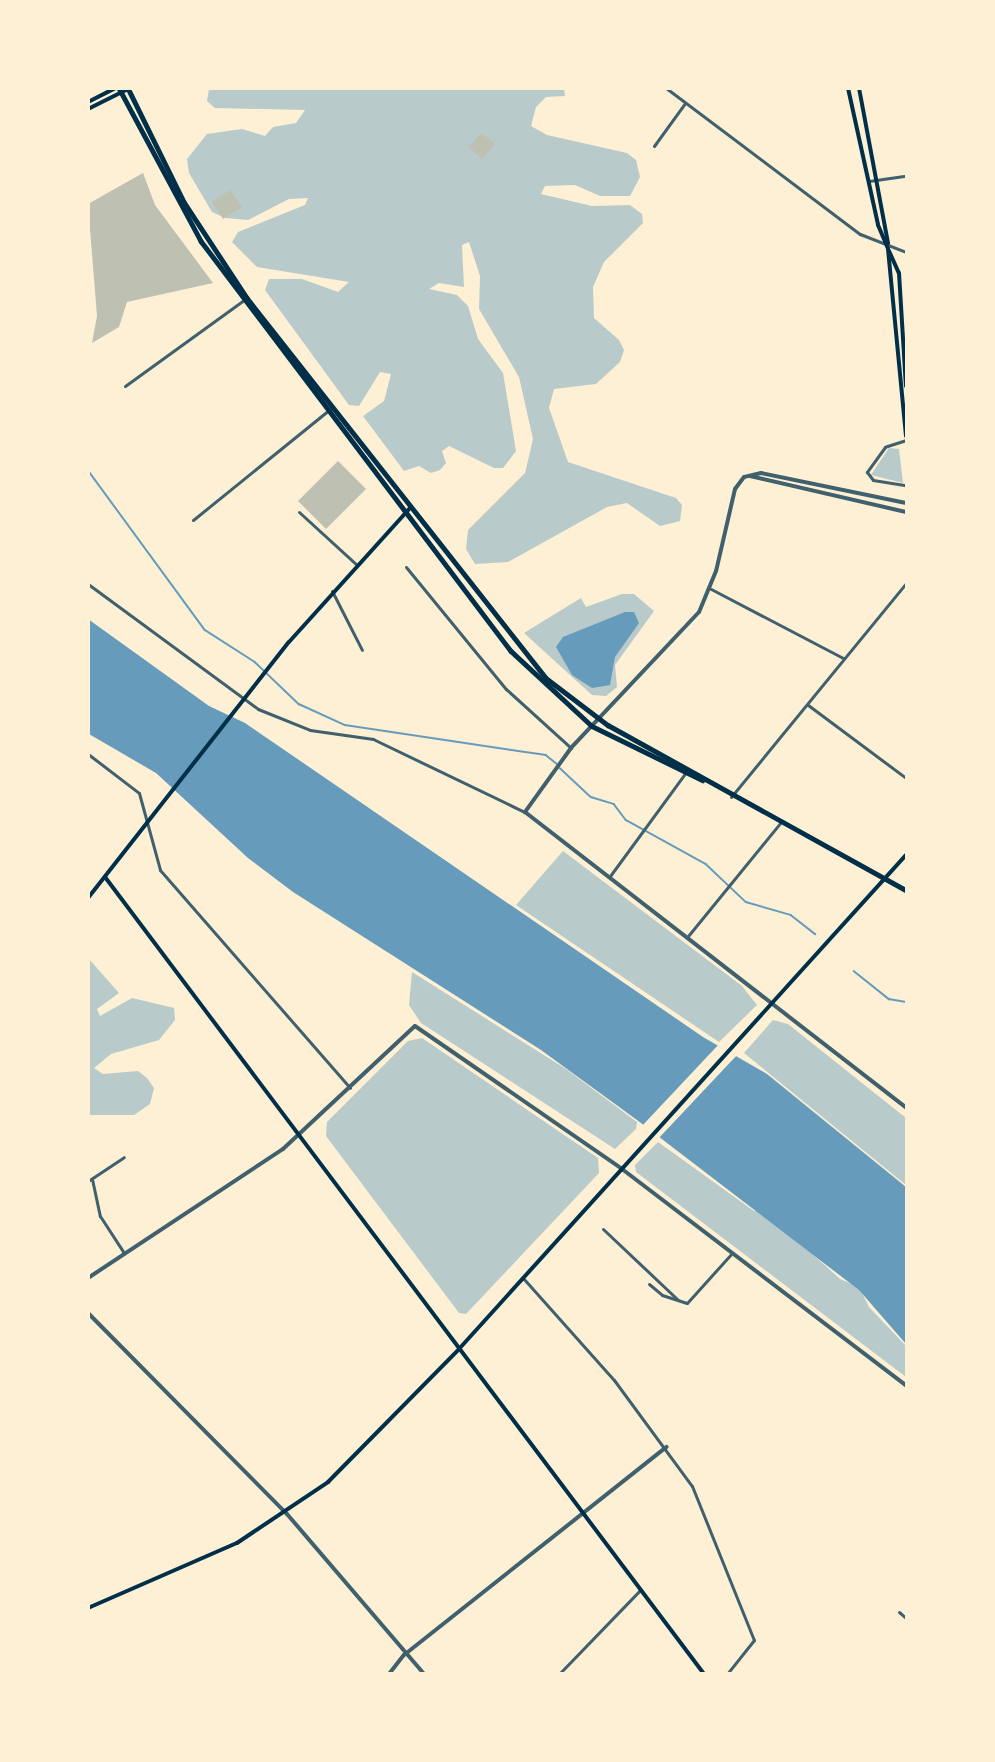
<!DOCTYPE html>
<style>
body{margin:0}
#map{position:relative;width:995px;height:1762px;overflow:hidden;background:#fdf0d5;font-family:"Fira Sans",sans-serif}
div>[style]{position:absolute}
.green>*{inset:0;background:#b9caca}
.water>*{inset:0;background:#669bbc}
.pier>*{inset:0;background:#fdf0d5}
.stream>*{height:1.5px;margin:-0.75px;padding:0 0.75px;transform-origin:0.75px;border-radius:0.75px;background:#669bbc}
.building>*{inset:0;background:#bec0b2}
.minor>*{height:3px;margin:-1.5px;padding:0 1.5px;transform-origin:1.5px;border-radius:1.5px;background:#3f606c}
.tertiary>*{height:4px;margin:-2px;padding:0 2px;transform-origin:2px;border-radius:2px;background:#3f606c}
.secondary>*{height:4px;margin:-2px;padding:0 2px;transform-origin:2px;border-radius:2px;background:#003049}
.primary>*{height:4.5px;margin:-2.25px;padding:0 2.25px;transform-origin:2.25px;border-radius:2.25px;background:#003049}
span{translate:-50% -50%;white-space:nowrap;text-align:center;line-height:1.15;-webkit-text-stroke:4.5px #fdf0d5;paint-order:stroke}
.frame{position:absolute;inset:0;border:90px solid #fdf0d5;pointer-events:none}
</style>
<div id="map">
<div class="green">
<i style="clip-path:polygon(209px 89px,564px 89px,565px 96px,546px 97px,536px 107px,531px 126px,547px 135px,627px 153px,636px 160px,640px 177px,630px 196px,600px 196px,575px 185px,545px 186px,541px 194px,592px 206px,630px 205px,642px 214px,643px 223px,604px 262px,593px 287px,594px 318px,619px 340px,624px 350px,620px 362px,596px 384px,554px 389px,549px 408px,568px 462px,676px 498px,682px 505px,680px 521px,660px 526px,627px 503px,607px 507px,508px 562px,475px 564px,466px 549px,468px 530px,525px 473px,533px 439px,519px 377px,479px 309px,480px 276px,469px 242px,462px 245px,464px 287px,439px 283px,429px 289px,457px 295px,468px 306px,478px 339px,503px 373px,516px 451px,503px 468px,494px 468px,449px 446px,442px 451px,446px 463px,440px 470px,431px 473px,419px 466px,404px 471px,363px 416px,384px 401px,391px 374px,380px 372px,359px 406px,349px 405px,265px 290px,269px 279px,302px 279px,338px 292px,349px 282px,257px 267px,232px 242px,238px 232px,305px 205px,308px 198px,289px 199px,248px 220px,225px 218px,212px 212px,189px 173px,187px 159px,207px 134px,242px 129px,265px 136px,273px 127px,296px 123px,305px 110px,215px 108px,207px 101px)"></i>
<i style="clip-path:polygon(889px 448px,899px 449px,903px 483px,871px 475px)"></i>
<i style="clip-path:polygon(622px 594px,634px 594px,654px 611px,615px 665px,617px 687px,606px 696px,592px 695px,524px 633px,581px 598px,586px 607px)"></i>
<i style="clip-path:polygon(563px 851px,742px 986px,757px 1005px,719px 1042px,516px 905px)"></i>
<i style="clip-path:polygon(89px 959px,119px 993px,97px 1009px,100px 1016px,132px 998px,174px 1008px,175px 1020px,159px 1040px,111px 1054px,94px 1068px,103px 1074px,138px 1071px,147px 1078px,154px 1088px,150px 1104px,134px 1115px,89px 1115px)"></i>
<i style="clip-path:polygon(412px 972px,566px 1069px,637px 1122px,636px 1129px,615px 1149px,421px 1023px,409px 1005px)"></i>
<i style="clip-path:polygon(773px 1020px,788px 1024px,906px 1118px,906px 1185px,744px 1053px)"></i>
<i style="clip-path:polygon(422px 1038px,598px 1158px,599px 1173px,466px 1314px,459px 1313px,326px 1136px,327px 1122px,408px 1041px)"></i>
<i style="clip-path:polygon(658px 1142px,754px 1211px,765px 1211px,840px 1279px,859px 1287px,869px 1307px,906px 1346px,906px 1377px,636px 1172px,635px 1165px)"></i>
</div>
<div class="water">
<i style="clip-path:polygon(625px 612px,634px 612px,639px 623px,615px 657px,610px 685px,592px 688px,572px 675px,556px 647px,563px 637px)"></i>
<i style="clip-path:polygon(88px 619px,209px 706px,245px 723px,703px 1037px,767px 1074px,906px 1187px,906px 1344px,859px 1290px,637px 1120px,541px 1050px,293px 892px,248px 858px,156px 773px,89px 734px)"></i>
</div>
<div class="pier">
<i style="clip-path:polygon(720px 1043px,738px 1054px,657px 1140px,641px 1127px)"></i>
</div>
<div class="stream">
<i style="left:88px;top:281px;width:49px;rotate:90deg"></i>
<i style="left:88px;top:470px;width:198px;rotate:53.8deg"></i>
<i style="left:205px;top:630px;width:59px;rotate:32.6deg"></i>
<i style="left:255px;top:662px;width:61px;rotate:43.7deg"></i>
<i style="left:299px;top:704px;width:51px;rotate:24.5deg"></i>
<i style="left:345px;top:725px;width:203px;rotate:8.5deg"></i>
<i style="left:546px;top:755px;width:14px;rotate:39deg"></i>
<i style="left:560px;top:768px;width:42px;rotate:43.1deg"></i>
<i style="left:591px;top:797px;width:24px;rotate:17deg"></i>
<i style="left:614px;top:804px;width:20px;rotate:53deg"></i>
<i style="left:626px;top:820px;width:91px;rotate:28.8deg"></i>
<i style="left:706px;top:864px;width:55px;rotate:43.5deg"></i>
<i style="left:746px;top:902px;width:47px;rotate:16.1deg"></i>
<i style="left:791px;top:915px;width:31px;rotate:38deg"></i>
<i style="left:854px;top:971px;width:45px;rotate:38.7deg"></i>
<i style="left:889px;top:999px;width:17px;rotate:10deg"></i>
</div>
<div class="building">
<i style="clip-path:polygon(481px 133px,495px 144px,482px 159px,469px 147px)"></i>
<i style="clip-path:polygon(143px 173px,155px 205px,213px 283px,127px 302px,119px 327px,92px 343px,97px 316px,88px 204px)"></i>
<i style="clip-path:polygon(230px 190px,242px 207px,223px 219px,212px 202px)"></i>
<i style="clip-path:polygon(338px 461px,366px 489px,326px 529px,298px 501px)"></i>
</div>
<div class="minor">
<i style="left:666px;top:88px;width:243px;rotate:37deg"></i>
<i style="left:860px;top:234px;width:49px;rotate:21.4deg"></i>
<i style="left:654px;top:146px;width:53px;rotate:-54.2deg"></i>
<i style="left:869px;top:181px;width:37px;rotate:-8deg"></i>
<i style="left:125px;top:386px;width:148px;rotate:-35.9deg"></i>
<i style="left:906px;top:440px;width:22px;rotate:162deg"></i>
<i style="left:885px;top:447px;width:31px;rotate:126deg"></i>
<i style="left:867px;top:472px;width:10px;rotate:53deg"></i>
<i style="left:873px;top:480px;width:33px;rotate:9deg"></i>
<i style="left:299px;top:512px;width:79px;rotate:42.4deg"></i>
<i style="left:193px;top:520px;width:176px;rotate:-39deg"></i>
<i style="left:406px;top:567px;width:158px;rotate:50.7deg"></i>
<i style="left:506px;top:689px;width:88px;rotate:42.2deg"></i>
<i style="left:88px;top:584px;width:211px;rotate:36.3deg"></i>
<i style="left:258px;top:709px;width:56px;rotate:22deg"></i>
<i style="left:310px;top:730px;width:64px;rotate:8.1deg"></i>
<i style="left:373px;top:739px;width:169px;rotate:25.7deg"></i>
<i style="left:711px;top:589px;width:149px;rotate:27.6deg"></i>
<i style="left:332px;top:591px;width:66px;rotate:63deg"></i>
<i style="left:808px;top:705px;width:122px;rotate:36.7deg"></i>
<i style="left:88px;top:754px;width:64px;rotate:37.4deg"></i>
<i style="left:139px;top:793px;width:80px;rotate:74.7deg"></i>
<i style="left:160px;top:870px;width:289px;rotate:48.9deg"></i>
<i style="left:731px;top:797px;width:276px;rotate:-50.7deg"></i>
<i style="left:610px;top:876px;width:129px;rotate:-53.8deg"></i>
<i style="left:688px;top:936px;width:146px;rotate:-50.8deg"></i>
<i style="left:92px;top:1179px;width:38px;rotate:78deg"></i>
<i style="left:100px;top:1216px;width:44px;rotate:57deg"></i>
<i style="left:88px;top:1181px;width:43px;rotate:-33.7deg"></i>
<i style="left:603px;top:1229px;width:103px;rotate:43.4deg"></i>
<i style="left:523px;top:1278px;width:137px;rotate:48.3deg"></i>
<i style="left:614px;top:1380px;width:132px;rotate:53.7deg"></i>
<i style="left:692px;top:1486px;width:166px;rotate:68.1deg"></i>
<i style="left:754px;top:1640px;width:43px;rotate:128.5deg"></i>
<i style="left:649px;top:1284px;width:17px;rotate:40deg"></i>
<i style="left:662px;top:1295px;width:26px;rotate:18deg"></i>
<i style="left:687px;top:1303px;width:67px;rotate:-48deg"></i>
<i style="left:899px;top:1612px;width:9px;rotate:41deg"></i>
<i style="left:559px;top:1674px;width:117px;rotate:-46deg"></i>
</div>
<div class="tertiary">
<i style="left:750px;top:476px;width:160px;rotate:13deg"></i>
<i style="left:906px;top:503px;width:148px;rotate:-168.3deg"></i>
<i style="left:761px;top:473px;width:17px;rotate:167deg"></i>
<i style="left:744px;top:477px;width:15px;rotate:127deg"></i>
<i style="left:735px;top:489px;width:84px;rotate:103deg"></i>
<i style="left:716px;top:571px;width:44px;rotate:112.5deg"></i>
<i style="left:699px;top:612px;width:187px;rotate:133.3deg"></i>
<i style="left:571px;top:748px;width:79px;rotate:125.7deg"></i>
<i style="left:525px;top:812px;width:482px;rotate:37.8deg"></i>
<i style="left:88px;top:1278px;width:234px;rotate:-33.5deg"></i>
<i style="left:283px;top:1149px;width:180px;rotate:-43deg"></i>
<i style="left:415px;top:1026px;width:252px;rotate:34.6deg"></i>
<i style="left:622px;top:1169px;width:357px;rotate:37.3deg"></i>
<i style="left:88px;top:1313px;width:283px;rotate:45.3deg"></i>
<i style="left:287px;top:1514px;width:211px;rotate:49.4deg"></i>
<i style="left:389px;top:1674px;width:24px;rotate:-52deg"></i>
<i style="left:404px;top:1655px;width:335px;rotate:-38.4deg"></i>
</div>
<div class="secondary">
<i style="left:848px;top:88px;width:140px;rotate:77.6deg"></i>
<i style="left:878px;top:225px;width:26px;rotate:67deg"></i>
<i style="left:888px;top:249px;width:188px;rotate:84.5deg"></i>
<i style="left:859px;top:88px;width:158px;rotate:79.4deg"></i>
<i style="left:88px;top:102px;width:30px;rotate:-27deg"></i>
<i style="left:88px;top:109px;width:47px;rotate:-26.6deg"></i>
<i style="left:889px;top:251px;width:24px;rotate:66deg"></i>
<i style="left:899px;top:273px;width:113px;rotate:86.5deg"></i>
<i style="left:105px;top:877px;width:997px;rotate:53.07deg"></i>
<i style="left:88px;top:898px;width:325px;rotate:-51.9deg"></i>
<i style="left:289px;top:642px;width:182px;rotate:-47.9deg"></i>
<i style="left:88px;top:1608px;width:163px;rotate:-23.6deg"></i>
<i style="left:237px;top:1543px;width:110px;rotate:-33.8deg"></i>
<i style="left:328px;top:1482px;width:187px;rotate:-45.4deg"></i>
<i style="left:459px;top:1349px;width:666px;rotate:-47.86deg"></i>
</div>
<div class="primary">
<i style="left:119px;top:88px;width:174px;rotate:61.8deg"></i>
<i style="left:201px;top:241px;width:514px;rotate:52.91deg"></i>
<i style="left:511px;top:651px;width:110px;rotate:42.8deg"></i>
<i style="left:592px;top:726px;width:123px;rotate:26.1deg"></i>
<i style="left:128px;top:88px;width:127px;rotate:63.8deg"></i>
<i style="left:184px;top:202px;width:115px;rotate:56.7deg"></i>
<i style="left:247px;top:298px;width:484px;rotate:51.8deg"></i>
<i style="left:546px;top:678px;width:78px;rotate:37.2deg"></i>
<i style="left:608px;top:725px;width:341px;rotate:29deg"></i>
</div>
<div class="frame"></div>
</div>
